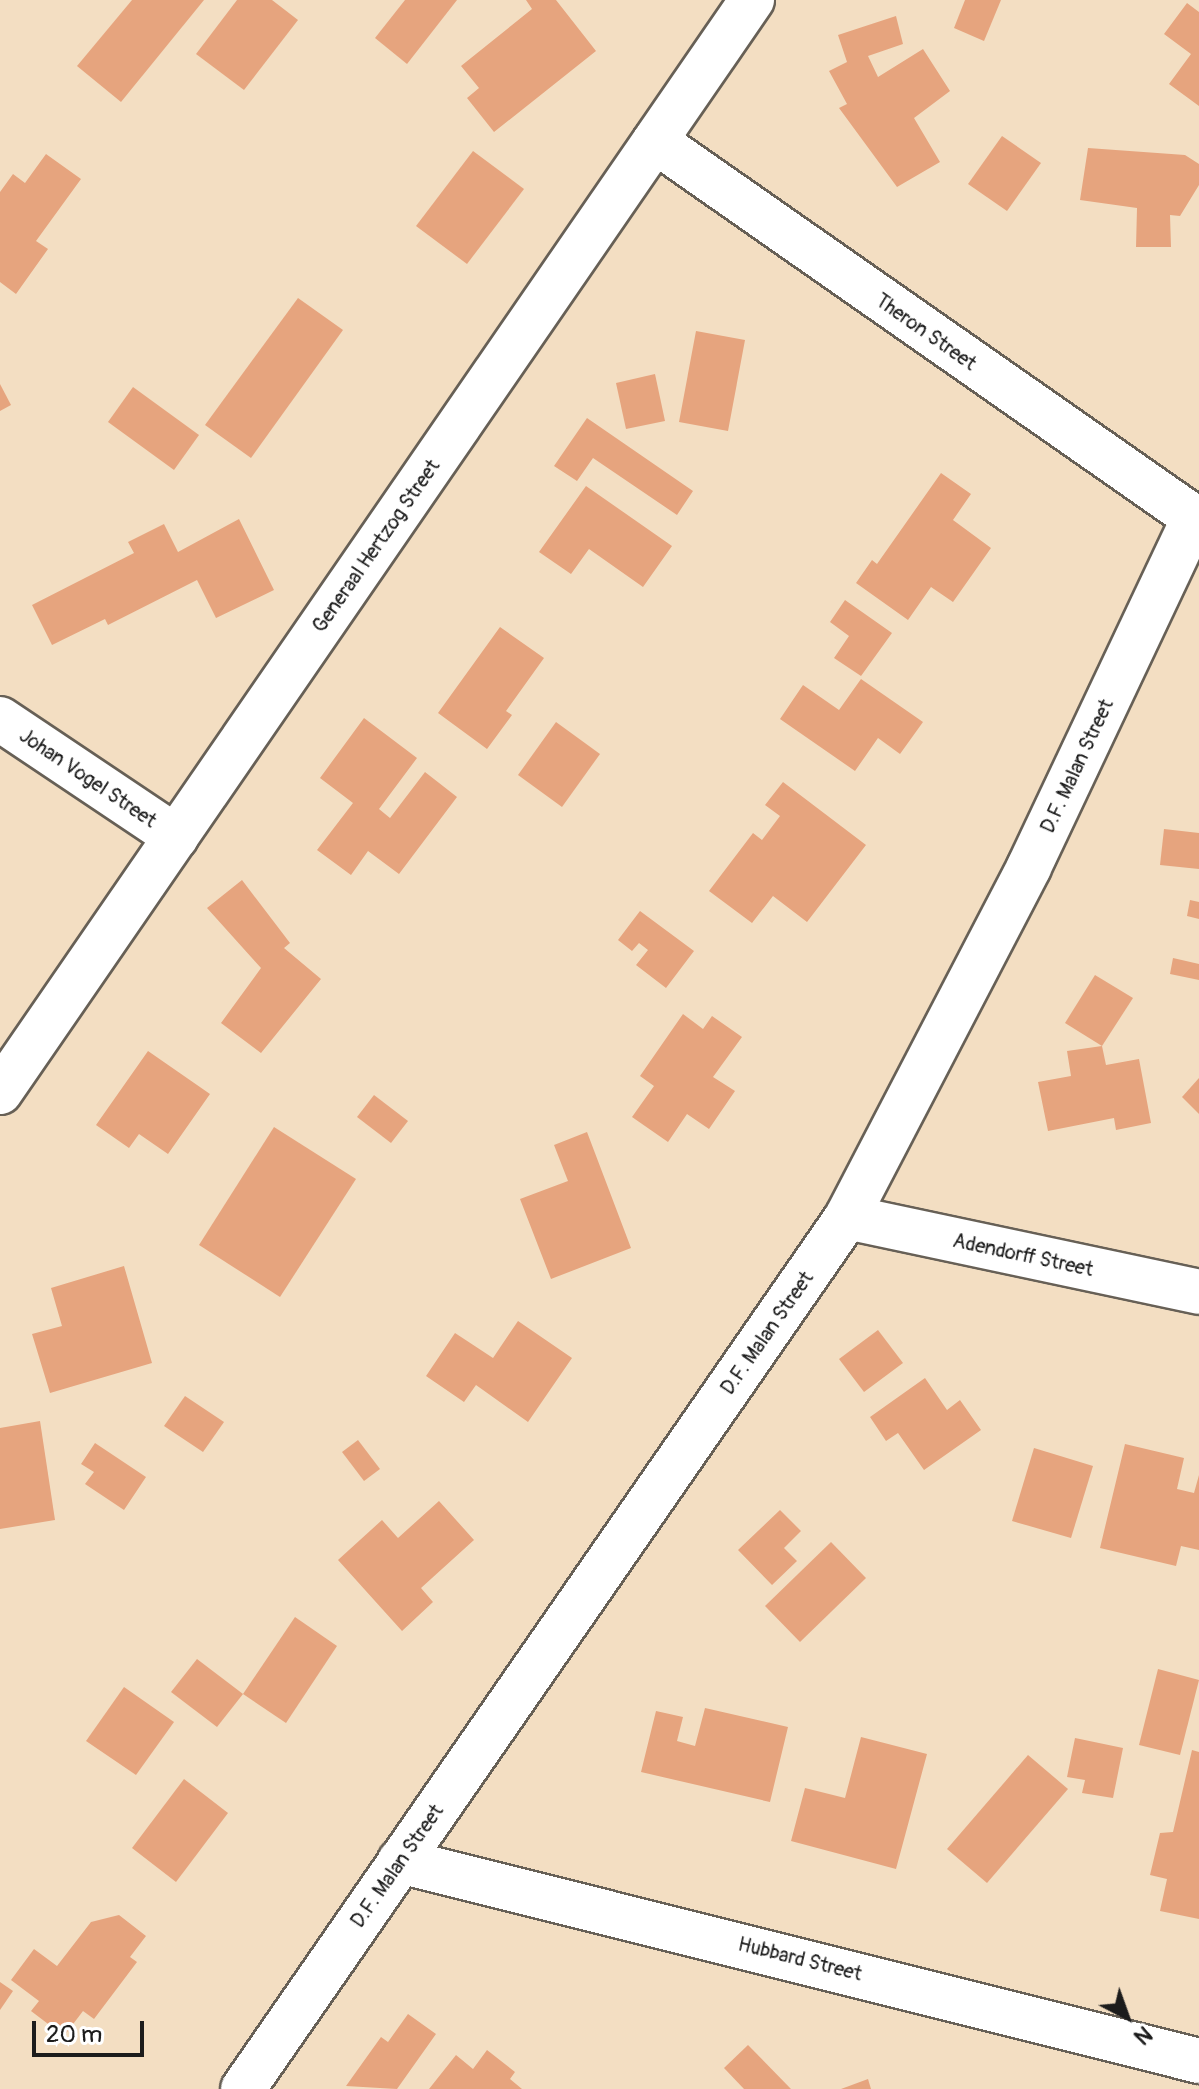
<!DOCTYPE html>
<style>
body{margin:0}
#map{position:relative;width:1199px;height:2089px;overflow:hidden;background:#f3dec2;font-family:Pangolin,sans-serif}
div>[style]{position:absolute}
.building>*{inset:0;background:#e6a47e}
.roads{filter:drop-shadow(2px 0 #676056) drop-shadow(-2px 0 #676056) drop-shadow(0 2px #676056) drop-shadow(0 -2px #676056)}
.minor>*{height:44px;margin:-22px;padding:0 22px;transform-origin:22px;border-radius:22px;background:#fff}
span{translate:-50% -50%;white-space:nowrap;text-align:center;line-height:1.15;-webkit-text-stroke:6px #fff;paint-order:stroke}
.street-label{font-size:20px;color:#1c1c1c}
.north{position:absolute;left:1087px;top:1977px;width:80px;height:80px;-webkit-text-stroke:6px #fff;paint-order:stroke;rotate:139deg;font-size:22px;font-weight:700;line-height:32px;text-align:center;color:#1c1c1c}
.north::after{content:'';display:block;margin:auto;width:28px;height:36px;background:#1c1c1c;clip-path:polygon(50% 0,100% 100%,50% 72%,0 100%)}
.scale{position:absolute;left:32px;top:2021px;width:112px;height:36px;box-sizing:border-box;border:4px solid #1c1c1c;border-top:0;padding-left:10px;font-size:24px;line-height:28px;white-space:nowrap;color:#1c1c1c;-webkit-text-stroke:6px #fff;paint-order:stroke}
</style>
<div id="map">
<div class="building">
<i style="clip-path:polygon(132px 0,204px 0,121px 102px,77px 66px)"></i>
<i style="clip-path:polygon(237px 0,272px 0,298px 20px,244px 90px,196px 54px)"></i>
<i style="clip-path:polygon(405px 0,457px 0,407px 64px,375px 38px)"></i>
<i style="clip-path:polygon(526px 0,556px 0,596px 51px,494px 132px,467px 98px,479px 88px,461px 66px,532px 9px)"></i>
<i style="clip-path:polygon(965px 0,1001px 0,984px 41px,954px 28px)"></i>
<i style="clip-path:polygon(1187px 3px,1199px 12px,1199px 106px,1169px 84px,1191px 54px,1164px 34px)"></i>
<i style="clip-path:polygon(896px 16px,903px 44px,868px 56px,878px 77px,923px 49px,950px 91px,914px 118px,940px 162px,897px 187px,839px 108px,847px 104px,829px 71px,847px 62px,838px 35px)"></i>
<i style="clip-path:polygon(1002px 136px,1041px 163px,1007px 211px,968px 184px)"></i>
<i style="clip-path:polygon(1088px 148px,1185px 155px,1199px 164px,1199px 185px,1180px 216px,1170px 215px,1171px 247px,1136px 247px,1137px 208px,1080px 200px)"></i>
<i style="clip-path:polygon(473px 151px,524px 189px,467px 264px,416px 226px)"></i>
<i style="clip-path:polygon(46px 154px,81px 179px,36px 241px,48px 249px,16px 294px,0 282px,0 192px,13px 174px,25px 183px)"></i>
<i style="clip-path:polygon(298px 298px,343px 330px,251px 458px,205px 425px)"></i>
<i style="clip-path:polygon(696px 331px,745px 340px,728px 431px,679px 422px)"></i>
<i style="clip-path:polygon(655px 374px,665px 421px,626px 429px,616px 383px)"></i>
<i style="clip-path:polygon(0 384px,11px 405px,0 411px)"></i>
<i style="clip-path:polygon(133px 387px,199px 435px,174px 470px,108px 422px)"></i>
<i style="clip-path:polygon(587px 418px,693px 491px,677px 515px,593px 458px,577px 481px,554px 466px)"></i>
<i style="clip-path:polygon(941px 473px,971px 494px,953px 520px,991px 548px,953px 602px,931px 587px,908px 620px,856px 583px,872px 560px,877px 564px)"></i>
<i style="clip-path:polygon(586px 486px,672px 546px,643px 587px,589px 549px,571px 574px,539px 552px)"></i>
<i style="clip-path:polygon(239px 519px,274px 590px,216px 618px,197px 580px,108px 625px,105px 619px,52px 645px,32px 605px,134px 553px,128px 542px,164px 524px,178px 552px)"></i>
<i style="clip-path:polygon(845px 600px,892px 633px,861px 676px,834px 658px,849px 636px,830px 622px)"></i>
<i style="clip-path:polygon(500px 627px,544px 658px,506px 711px,512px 715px,487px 749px,438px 713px)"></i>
<i style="clip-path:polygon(861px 679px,923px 722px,900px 754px,878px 738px,855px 771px,780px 719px,803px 685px,839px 710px)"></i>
<i style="clip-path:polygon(364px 718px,417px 758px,379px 809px,390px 818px,425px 772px,457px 797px,399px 874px,368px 851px,351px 875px,317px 850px,353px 803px,320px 778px)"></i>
<i style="clip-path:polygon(556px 722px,600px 754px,562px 807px,518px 775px)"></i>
<i style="clip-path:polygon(783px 782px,866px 845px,807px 922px,773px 896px,752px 923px,709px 891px,753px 833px,762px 840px,780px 816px,765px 805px)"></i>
<i style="clip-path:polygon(1164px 829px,1199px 833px,1199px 869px,1160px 865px)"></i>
<i style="clip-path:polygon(242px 880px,290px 943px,284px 948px,321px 979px,261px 1053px,221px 1023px,261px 968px,207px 908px)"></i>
<i style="clip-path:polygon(1190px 900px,1199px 902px,1199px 919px,1187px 916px)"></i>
<i style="clip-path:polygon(640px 911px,694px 951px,666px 988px,636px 965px,648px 950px,639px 943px,632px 951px,618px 940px)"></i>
<i style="clip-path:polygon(1173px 958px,1199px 964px,1199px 980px,1170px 974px)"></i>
<i style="clip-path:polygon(1095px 975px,1133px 998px,1102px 1046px,1065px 1023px)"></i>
<i style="clip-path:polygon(683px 1014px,703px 1029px,712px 1016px,742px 1037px,713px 1077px,735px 1091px,709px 1129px,687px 1114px,668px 1142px,632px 1117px,654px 1086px,640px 1076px)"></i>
<i style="clip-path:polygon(1102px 1046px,1106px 1065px,1139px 1059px,1151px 1123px,1116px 1130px,1114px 1118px,1048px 1131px,1038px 1082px,1071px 1076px,1067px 1051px)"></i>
<i style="clip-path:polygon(148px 1051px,210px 1094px,168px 1154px,139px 1134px,129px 1148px,96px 1125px)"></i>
<i style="clip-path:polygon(1199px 1078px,1199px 1114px,1182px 1097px)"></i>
<i style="clip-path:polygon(374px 1095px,408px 1121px,391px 1143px,357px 1117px)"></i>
<i style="clip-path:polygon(274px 1127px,356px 1179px,280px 1297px,199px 1245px)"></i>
<i style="clip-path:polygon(587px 1132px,631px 1248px,551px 1279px,520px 1199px,568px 1181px,554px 1145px)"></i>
<i style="clip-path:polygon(124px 1266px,152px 1363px,50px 1393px,32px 1334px,62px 1326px,51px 1288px)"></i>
<i style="clip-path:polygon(518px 1321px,572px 1358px,528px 1422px,476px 1385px,464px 1402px,426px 1376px,455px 1333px,493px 1358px)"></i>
<i style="clip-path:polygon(878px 1330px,903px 1363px,864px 1392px,839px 1359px)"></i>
<i style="clip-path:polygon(925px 1378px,947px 1410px,960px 1400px,981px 1430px,924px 1470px,898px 1433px,886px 1441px,870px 1417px)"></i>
<i style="clip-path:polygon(185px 1396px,224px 1422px,203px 1452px,164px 1426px)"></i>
<i style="clip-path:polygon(40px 1421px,55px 1520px,0 1529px,0 1428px)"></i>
<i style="clip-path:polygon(358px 1440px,380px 1469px,364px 1481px,342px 1452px)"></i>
<i style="clip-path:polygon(95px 1443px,146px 1477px,124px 1510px,85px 1484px,94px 1472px,81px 1464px)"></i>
<i style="clip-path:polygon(1125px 1444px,1184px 1458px,1177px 1489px,1194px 1493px,1199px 1475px,1199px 1550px,1181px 1546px,1176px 1566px,1100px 1548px)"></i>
<i style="clip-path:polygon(1034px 1448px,1093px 1466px,1071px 1538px,1012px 1521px)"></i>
<i style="clip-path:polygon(439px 1501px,474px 1540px,421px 1588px,433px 1602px,402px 1631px,338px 1560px,382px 1520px,398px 1538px)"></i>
<i style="clip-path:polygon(780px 1510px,801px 1531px,784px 1548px,797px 1561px,772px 1585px,738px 1550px)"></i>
<i style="clip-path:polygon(831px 1542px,866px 1578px,800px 1642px,765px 1606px)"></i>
<i style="clip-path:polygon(295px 1617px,337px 1646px,286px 1723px,243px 1694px)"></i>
<i style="clip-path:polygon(197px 1659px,243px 1694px,217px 1727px,171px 1692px)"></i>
<i style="clip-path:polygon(1158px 1669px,1199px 1680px,1180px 1755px,1139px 1745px)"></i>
<i style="clip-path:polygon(124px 1687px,174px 1722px,136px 1775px,86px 1741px)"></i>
<i style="clip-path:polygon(705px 1708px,788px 1727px,770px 1802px,641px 1772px,656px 1711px,683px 1717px,677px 1741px,695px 1746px)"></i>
<i style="clip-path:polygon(861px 1737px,927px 1754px,896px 1869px,791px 1841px,805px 1788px,845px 1798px)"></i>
<i style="clip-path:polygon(1075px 1738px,1123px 1748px,1113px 1798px,1082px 1793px,1085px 1780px,1067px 1777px)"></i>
<i style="clip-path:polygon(1192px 1750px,1199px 1752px,1199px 1919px,1160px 1911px,1167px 1879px,1150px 1875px,1160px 1833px,1173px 1832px)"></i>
<i style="clip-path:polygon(1028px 1755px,1068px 1789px,987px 1883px,947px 1849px)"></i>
<i style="clip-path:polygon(184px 1779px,228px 1813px,176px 1882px,132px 1848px)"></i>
<i style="clip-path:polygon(119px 1915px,146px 1936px,130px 1957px,137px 1962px,94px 2019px,83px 2011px,64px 2036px,31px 2011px,39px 2001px,11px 1980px,34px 1949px,57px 1966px,91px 1922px)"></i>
<i style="clip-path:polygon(0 1982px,13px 1991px,0 2010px)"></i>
<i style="clip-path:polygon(408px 2014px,436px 2034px,397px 2089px,346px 2086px,381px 2037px,388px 2042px)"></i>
<i style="clip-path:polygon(748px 2045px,791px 2089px,744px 2089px,724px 2068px)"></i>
<i style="clip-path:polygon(487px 2050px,515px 2072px,510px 2079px,522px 2089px,429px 2089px,456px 2055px,473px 2069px)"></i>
<i style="clip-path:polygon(868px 2079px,871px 2089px,841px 2089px)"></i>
</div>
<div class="roads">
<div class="minor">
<i style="left:655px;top:141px;width:664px;rotate:34.94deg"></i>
<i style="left:0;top:719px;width:212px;rotate:33.8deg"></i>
<i style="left:0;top:1092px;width:1326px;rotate:-55.45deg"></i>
<i style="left:847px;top:1217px;width:360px;rotate:12deg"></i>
<i style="left:400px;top:1861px;width:824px;rotate:14.05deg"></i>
<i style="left:243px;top:2089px;width:1061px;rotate:-55.29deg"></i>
<i style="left:847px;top:1217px;width:394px;rotate:-62.5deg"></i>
<i style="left:1029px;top:867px;width:384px;rotate:-64.7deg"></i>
</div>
</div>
<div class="street-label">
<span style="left:926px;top:332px;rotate:35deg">Theron Street</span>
<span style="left:376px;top:546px;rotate:-55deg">Generaal Hertzog Street</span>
<span style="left:1077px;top:766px;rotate:-65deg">D.F. Malan Street</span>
<span style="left:88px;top:778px;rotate:34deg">Johan Vogel Street</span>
<span style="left:1023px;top:1255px;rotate:12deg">Adendorff Street</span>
<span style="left:767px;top:1333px;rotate:-55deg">D.F. Malan Street</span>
<span style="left:397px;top:1866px;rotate:-55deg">D.F. Malan Street</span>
<span style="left:800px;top:1959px;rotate:14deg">Hubbard Street</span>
</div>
<div class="north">N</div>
<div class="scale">20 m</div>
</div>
